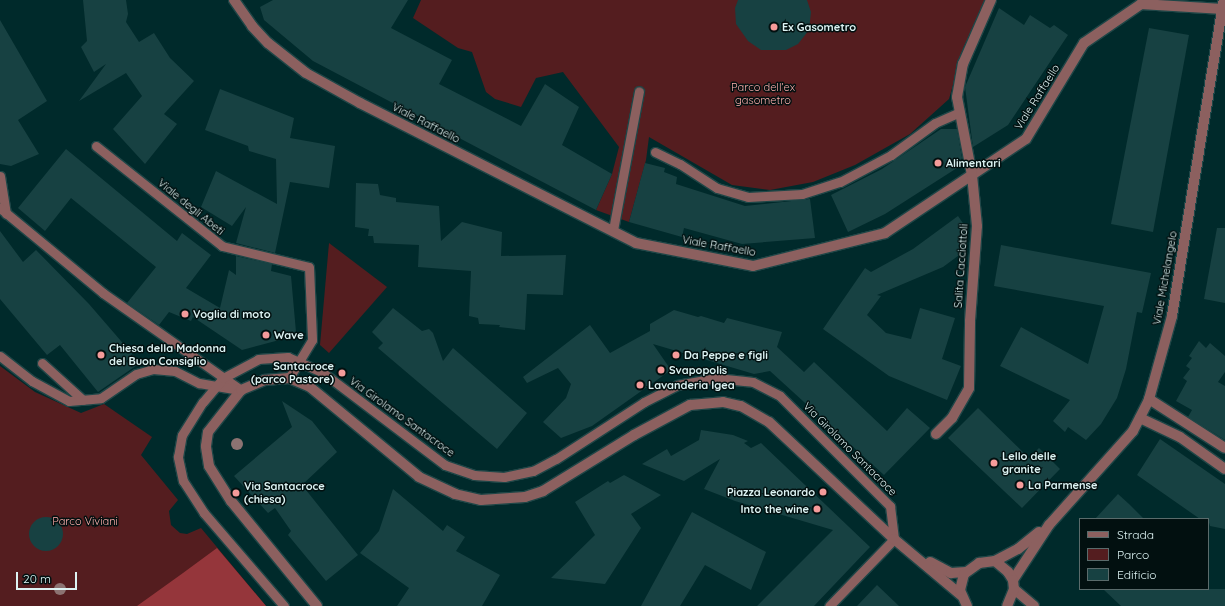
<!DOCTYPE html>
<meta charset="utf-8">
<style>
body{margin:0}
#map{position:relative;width:1225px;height:606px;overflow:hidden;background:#002a2b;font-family:Quicksand,sans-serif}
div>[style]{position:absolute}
.green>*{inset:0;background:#541d1f}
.forest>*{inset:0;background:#95363b}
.building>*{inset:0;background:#174142}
.round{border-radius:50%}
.roads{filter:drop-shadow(1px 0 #1f4647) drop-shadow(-1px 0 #1f4647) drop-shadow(0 1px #1f4647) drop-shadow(0 -1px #1f4647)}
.service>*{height:9px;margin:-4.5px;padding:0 4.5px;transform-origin:4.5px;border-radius:4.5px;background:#8c605f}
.minor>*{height:10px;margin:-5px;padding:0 5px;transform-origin:5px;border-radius:5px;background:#8c605f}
.tertiary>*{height:10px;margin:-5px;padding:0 5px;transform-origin:5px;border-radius:5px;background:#8c605f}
.trees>*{width:12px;height:12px;margin:-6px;border-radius:50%;background:#8c7372}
.dots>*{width:11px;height:11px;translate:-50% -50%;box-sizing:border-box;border:2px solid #021010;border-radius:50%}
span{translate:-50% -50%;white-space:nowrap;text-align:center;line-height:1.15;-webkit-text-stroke:3px #021010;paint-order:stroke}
.poi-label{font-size:11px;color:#ddf3f3;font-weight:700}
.left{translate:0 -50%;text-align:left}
.right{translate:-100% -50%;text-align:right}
.park-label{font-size:11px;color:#feaeac}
.street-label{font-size:11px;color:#ddf3f3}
.legend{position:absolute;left:1079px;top:518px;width:130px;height:72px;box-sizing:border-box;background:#021010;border:1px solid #5a6b6b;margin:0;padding:5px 7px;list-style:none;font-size:12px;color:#ddf3f3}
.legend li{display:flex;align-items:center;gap:8px;height:20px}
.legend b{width:20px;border:1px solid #5a6b6b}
.scale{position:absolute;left:16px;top:572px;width:61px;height:18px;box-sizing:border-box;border:2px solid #ddf3f3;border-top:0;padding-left:5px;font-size:12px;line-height:14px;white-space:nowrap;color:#ddf3f3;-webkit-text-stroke:3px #021010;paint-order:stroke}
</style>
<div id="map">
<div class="green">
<i style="clip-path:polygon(421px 0,986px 0,986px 2px,964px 46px,949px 99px,910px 134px,855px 165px,813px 182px,770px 190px,732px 185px,649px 137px,646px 160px,629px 222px,596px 210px,612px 174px,619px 147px,563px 72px,536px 78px,521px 107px,495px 99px,486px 92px,472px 52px,458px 48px,413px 18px)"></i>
<i style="clip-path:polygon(329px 243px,387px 287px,329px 353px,320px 345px)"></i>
<i style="clip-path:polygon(0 366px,35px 392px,81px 413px,104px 404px,152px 437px,141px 455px,178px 500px,169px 511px,171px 525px,180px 533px,187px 534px,201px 528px,266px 606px,0 606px)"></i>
</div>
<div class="forest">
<i style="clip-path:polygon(217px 548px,266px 606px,137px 606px,183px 573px)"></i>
</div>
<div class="building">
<i style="clip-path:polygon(83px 0,126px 0,128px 14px,126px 22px,139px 42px,154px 33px,170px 58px,194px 81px,164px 114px,177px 124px,145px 164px,113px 129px,142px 96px,126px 73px,79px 101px,106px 64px,94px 72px,81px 47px,87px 41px)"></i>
<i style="clip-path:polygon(273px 0,408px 0,391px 28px,452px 60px,439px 84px,521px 126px,545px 84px,579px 107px,562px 145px,612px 174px,596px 210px,313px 61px,264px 20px,260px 7px)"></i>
<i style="clip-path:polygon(738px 0,807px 0,811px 12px,809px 30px,798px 44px,786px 50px,761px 50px,748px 41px,736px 24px,735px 8px)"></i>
<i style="clip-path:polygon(999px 8px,1024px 25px,1030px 15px,1050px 28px,1054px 25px,1068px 35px,1008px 125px,973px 147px,965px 87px)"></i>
<i style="clip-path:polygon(0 20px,47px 101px,18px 120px,39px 154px,11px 166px,0 164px)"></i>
<i style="clip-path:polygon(1149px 28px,1189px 35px,1153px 232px,1111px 224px)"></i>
<i style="clip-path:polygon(220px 89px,294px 118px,290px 138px,335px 146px,329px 188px,290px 182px,275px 253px,236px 243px,246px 207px,232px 226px,201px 207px,216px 171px,277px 204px,276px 159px,249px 151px,248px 146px,205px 130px)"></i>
<i style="clip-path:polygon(941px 129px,957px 129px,962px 158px,957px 168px,885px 214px,848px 232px,831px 195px,882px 169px)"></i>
<i style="clip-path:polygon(66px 149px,177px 241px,182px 233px,211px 255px,186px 288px,220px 308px,229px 270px,236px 275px,236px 256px,272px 264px,271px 271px,291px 276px,296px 332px,287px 338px,242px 350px,193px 317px,191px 321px,169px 312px,159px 325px,127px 303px,156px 267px,71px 198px,45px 231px,18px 208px)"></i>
<i style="clip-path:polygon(645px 163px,665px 168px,664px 172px,677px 177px,676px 184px,745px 206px,810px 199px,815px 238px,742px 244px,684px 228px,682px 237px,629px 222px)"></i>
<i style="clip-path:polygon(356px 183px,378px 184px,380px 195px,396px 198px,396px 202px,439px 206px,441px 241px,462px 222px,502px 232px,501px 256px,566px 255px,563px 295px,527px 294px,525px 330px,499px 327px,500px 325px,479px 324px,478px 318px,469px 316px,471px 271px,418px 267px,419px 245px,374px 243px,373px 236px,368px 236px,369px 229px,355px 227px)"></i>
<i style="clip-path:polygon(958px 216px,967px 229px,967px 244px,962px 253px,943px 267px,877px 295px,881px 296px,867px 315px,886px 333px,911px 339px,920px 308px,955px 318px,942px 359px,961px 366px,947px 400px,889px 376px,823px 329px,865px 268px,871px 272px,913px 249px)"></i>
<i style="clip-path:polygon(1217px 228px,1225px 228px,1225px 303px,1204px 299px)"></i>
<i style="clip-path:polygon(0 231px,23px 262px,36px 250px,89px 304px,140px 363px,98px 392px,60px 345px,47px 355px,0 299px)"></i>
<i style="clip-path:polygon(1001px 245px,1151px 273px,1142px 313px,1137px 312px,1126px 369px,1117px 398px,1101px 424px,1086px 440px,1068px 427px,1065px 432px,1053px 421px,1070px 400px,1000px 366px,1021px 327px,1088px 364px,1104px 306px,994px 286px)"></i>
<i style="clip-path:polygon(393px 308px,422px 331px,429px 329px,433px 333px,443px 361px,453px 348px,527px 413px,497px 449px,378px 348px,383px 343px,372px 332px)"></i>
<i style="clip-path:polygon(674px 310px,698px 317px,701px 316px,724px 323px,727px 318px,782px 332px,777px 347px,804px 372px,814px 362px,887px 431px,907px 408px,930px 428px,884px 475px,770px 371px,754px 374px,653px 344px,671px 370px,592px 426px,561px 438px,543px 422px,566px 398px,571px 384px,558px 368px,527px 383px,523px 377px,590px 325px,610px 353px,650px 331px,650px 324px)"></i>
<i style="clip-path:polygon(1199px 341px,1206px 348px,1210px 343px,1225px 356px,1225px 372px,1218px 382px,1225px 386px,1225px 440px,1188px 417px,1192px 410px,1176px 401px,1187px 381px,1183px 378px,1190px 369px,1186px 366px,1192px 358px,1189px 356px)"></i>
<i style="clip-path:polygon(282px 401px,312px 421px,337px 452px,302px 485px,358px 555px,326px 581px,288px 535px,291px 531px,275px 508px,268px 513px,234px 476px,292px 427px)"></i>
<i style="clip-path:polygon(978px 408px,1029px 458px,1039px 448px,1060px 469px,1022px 508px,948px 438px)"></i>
<i style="clip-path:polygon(701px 430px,733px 435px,748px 441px,744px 443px,751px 448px,761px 443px,870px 547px,814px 606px,757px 606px,833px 530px,735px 501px,704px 489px,720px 459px,684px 481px,642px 464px,667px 449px,671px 456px,699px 440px)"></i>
<i style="clip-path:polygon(1160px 439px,1225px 484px,1225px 529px,1210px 526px,1208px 519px,1200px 519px,1137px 475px)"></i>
<i style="clip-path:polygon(624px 475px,661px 495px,631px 514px,641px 528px,605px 584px,551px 578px,595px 535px,575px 502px,608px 481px,610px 483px)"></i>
<i style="clip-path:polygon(393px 489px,443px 531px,447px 525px,465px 537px,456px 551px,500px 575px,482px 606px,397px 606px,409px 588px,360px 553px,379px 531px)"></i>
<i style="clip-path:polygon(1118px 494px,1129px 504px,1144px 519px,1095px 519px)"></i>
<i style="clip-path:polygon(692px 512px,766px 552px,751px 590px,705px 565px,680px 606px,641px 606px)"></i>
<i class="round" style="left:29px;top:517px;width:34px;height:34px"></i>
<i style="clip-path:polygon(877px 585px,899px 606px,857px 606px)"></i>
<i style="clip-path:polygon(1103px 589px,1225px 589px,1225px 606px,1121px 606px)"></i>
</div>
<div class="roads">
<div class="service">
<i style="left:96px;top:146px;width:161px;rotate:38.4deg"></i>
<i style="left:222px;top:246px;width:89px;rotate:13.6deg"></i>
<i style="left:309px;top:267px;width:73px;rotate:87.6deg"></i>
<i style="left:312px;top:340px;width:44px;rotate:121.2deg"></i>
<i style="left:655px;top:152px;width:28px;rotate:26deg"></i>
<i style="left:680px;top:164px;width:44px;rotate:33deg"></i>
<i style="left:717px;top:188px;width:32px;rotate:16deg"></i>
<i style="left:748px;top:197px;width:54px;rotate:-3.2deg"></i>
<i style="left:802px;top:194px;width:40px;rotate:-18deg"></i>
<i style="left:840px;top:182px;width:58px;rotate:-27.9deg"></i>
<i style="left:891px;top:155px;width:54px;rotate:-36deg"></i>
<i style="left:935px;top:123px;width:27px;rotate:-24deg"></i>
<i style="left:0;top:176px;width:38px;rotate:81deg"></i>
<i style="left:0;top:208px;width:134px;rotate:39.5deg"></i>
<i style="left:103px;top:293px;width:169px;rotate:35.1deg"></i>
<i style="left:613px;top:230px;width:141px;rotate:-79.4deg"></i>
<i style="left:0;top:356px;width:41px;rotate:38deg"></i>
<i style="left:32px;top:381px;width:42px;rotate:28.4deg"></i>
<i style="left:69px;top:401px;width:32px;rotate:-5deg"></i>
<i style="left:101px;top:398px;width:42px;rotate:-34.4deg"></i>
<i style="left:136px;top:374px;width:18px;rotate:-16deg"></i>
<i style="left:153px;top:369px;width:22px;rotate:5deg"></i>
<i style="left:175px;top:371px;width:27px;rotate:27deg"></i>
<i style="left:199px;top:383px;width:41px;rotate:9.9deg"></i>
<i style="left:42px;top:363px;width:55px;rotate:42.1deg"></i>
<i style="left:284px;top:606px;width:123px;rotate:-130.7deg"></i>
<i style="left:204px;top:513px;width:38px;rotate:-123deg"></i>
<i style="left:183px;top:481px;width:25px;rotate:-102deg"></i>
<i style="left:178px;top:457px;width:22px;rotate:-80deg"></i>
<i style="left:182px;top:435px;width:39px;rotate:-58deg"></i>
<i style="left:203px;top:402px;width:31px;rotate:-50deg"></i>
<i style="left:223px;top:378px;width:40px;rotate:-28deg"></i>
<i style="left:258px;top:359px;width:30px;rotate:-4deg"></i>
<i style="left:288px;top:357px;width:37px;rotate:24deg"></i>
<i style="left:322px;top:372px;width:154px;rotate:37.1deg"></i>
<i style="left:445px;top:465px;width:31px;rotate:19deg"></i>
<i style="left:474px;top:475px;width:30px;rotate:4deg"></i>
<i style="left:504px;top:477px;width:30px;rotate:-12deg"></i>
<i style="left:533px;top:471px;width:26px;rotate:-28deg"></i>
<i style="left:556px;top:459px;width:105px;rotate:-32.9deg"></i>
<i style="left:644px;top:402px;width:37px;rotate:-27deg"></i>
<i style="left:677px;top:385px;width:40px;rotate:-10deg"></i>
<i style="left:716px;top:378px;width:37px;rotate:6deg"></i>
<i style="left:753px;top:382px;width:30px;rotate:27deg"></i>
<i style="left:780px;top:396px;width:156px;rotate:45deg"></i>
<i style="left:890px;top:506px;width:33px;rotate:83deg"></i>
<i style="left:894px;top:539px;width:93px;rotate:134.1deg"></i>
</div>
<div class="minor">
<i style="left:234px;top:0;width:32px;rotate:55deg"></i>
<i style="left:252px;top:26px;width:23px;rotate:47deg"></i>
<i style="left:268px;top:43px;width:48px;rotate:38.3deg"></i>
<i style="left:306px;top:73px;width:62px;rotate:29.1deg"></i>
<i style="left:360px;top:103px;width:309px;rotate:26.9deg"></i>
<i style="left:636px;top:243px;width:119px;rotate:11.1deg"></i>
<i style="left:753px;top:266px;width:136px;rotate:-14deg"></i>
<i style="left:885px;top:233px;width:169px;rotate:-33.7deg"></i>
<i style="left:1026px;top:139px;width:112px;rotate:-58.9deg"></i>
<i style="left:1084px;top:43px;width:69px;rotate:-34.4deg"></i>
<i style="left:1141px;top:4px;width:81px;rotate:3.5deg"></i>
<i style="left:1149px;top:399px;width:90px;rotate:32.8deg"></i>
<i style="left:1140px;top:418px;width:44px;rotate:25.4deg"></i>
<i style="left:1180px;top:437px;width:55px;rotate:35.4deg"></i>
<i style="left:936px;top:434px;width:23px;rotate:-45deg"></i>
<i style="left:952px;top:418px;width:34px;rotate:-60deg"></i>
<i style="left:969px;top:388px;width:67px;rotate:-89.1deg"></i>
<i style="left:970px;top:321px;width:95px;rotate:-85.8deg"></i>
<i style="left:977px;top:226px;width:51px;rotate:-95.6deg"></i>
<i style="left:972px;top:175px;width:79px;rotate:-100.9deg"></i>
<i style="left:957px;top:97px;width:34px;rotate:-80deg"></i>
<i style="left:963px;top:64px;width:70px;rotate:-66.4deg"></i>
<i style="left:995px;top:561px;width:26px;rotate:-28deg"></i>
<i style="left:1018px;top:549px;width:27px;rotate:-39deg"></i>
<i style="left:1013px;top:580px;width:66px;rotate:-56.8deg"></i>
<i style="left:1049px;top:525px;width:126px;rotate:-48.2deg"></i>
<i style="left:1133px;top:431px;width:36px;rotate:-63deg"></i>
<i style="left:1149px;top:399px;width:86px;rotate:-74.5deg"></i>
<i style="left:1172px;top:316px;width:320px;rotate:-80.7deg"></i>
</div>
<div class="tertiary">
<i style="left:930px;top:562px;width:24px;rotate:28deg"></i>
<i style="left:951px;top:573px;width:15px;rotate:-4deg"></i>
<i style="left:1014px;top:589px;width:26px;rotate:40deg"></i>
<i style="left:317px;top:606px;width:136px;rotate:-129.3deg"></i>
<i style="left:231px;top:501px;width:41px;rotate:-122.2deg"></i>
<i style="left:209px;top:466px;width:20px;rotate:-99deg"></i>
<i style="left:206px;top:446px;width:14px;rotate:-82deg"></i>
<i style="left:208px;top:432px;width:53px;rotate:-51.8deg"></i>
<i style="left:241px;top:390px;width:26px;rotate:-23deg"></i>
<i style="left:265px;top:380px;width:24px;rotate:-5deg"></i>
<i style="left:289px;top:378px;width:23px;rotate:23deg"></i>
<i style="left:310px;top:387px;width:141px;rotate:39.5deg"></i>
<i style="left:419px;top:477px;width:40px;rotate:25deg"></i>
<i style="left:455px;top:494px;width:27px;rotate:13deg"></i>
<i style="left:481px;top:500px;width:44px;rotate:-3.9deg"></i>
<i style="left:525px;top:497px;width:19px;rotate:-18deg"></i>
<i style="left:543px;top:491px;width:107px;rotate:-31.6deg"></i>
<i style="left:634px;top:435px;width:64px;rotate:-28.2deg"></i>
<i style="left:690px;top:405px;width:33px;rotate:-5deg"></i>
<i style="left:723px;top:402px;width:18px;rotate:13deg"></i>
<i style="left:741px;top:406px;width:32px;rotate:30deg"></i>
<i style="left:769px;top:422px;width:171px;rotate:43.1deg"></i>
<i style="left:894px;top:539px;width:87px;rotate:39.9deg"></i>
<i style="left:967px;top:606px;width:17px;rotate:-114deg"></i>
<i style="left:960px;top:590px;width:16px;rotate:-76deg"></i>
<i style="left:964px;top:574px;width:19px;rotate:-36deg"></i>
<i style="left:979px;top:563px;width:16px;rotate:-7deg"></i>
<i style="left:995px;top:561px;width:17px;rotate:40deg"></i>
<i style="left:1008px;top:572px;width:9px;rotate:58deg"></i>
<i style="left:1013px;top:580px;width:9px;rotate:84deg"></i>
<i style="left:1014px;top:589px;width:18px;rotate:112deg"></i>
</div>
</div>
<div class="trees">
<i style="left:237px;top:444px"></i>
<i style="left:60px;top:589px"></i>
</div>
<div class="dots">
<i style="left:774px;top:27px;background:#f59b9a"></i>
<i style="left:938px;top:163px;background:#f59b9a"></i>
<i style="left:185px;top:314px;background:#f59b9a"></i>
<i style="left:266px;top:335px;background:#f59b9a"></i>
<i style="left:101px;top:355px;background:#f59b9a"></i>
<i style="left:676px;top:355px;background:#f59b9a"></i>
<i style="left:661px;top:370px;background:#f59b9a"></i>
<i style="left:342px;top:373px;background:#f59b9a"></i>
<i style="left:640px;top:385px;background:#f59b9a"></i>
<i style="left:994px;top:463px;background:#f59b9a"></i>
<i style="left:1020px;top:485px;background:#f59b9a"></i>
<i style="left:823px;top:492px;background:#f59b9a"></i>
<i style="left:236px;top:493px;background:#f59b9a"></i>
<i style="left:817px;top:509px;background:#f59b9a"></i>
</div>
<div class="poi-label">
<span class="left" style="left:782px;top:27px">Ex Gasometro</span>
<span class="left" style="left:946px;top:163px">Alimentari</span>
<span class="left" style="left:193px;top:314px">Voglia di moto</span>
<span class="left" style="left:274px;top:335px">Wave</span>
<span class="left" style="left:109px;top:355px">Chiesa della Madonna<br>del Buon Consiglio</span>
<span class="left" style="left:684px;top:355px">Da Peppe e figli</span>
<span class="right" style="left:334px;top:373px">Santacroce<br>(parco Pastore)</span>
<span class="left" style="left:669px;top:370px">Svapopolis</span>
<span class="left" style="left:648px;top:385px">Lavanderia Igea</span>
<span class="left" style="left:1002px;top:463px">Lello delle<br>granite</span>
<span class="left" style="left:1028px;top:485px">La Parmense</span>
<span class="left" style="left:244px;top:493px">Via Santacroce<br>(chiesa)</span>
<span class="right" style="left:815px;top:492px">Piazza Leonardo</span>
<span class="right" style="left:809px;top:509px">Into the wine</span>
</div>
<div class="park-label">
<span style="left:763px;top:94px">Parco dell’ex<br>gasometro</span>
<span style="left:85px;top:521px">Parco Viviani</span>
</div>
<div class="street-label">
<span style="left:1037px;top:97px;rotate:-58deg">Viale Raffaello</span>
<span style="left:426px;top:123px;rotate:27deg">Viale Raffaello</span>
<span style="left:191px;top:207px;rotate:39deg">Viale degli Abeti</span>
<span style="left:719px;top:246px;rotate:10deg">Viale Raffaello</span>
<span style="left:961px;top:266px;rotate:-86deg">Salita Cacciottoli</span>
<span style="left:1165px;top:278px;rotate:-80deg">Viale Michelangelo</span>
<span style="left:402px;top:417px;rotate:36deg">Via Girolamo Santacroce</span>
<span style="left:850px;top:449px;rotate:45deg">Via Girolamo Santacroce</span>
</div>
<ul class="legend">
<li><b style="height:5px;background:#8c605f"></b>Strada</li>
<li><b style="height:11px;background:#541d1f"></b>Parco</li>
<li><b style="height:11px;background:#174142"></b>Edificio</li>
</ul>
<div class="scale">20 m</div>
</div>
